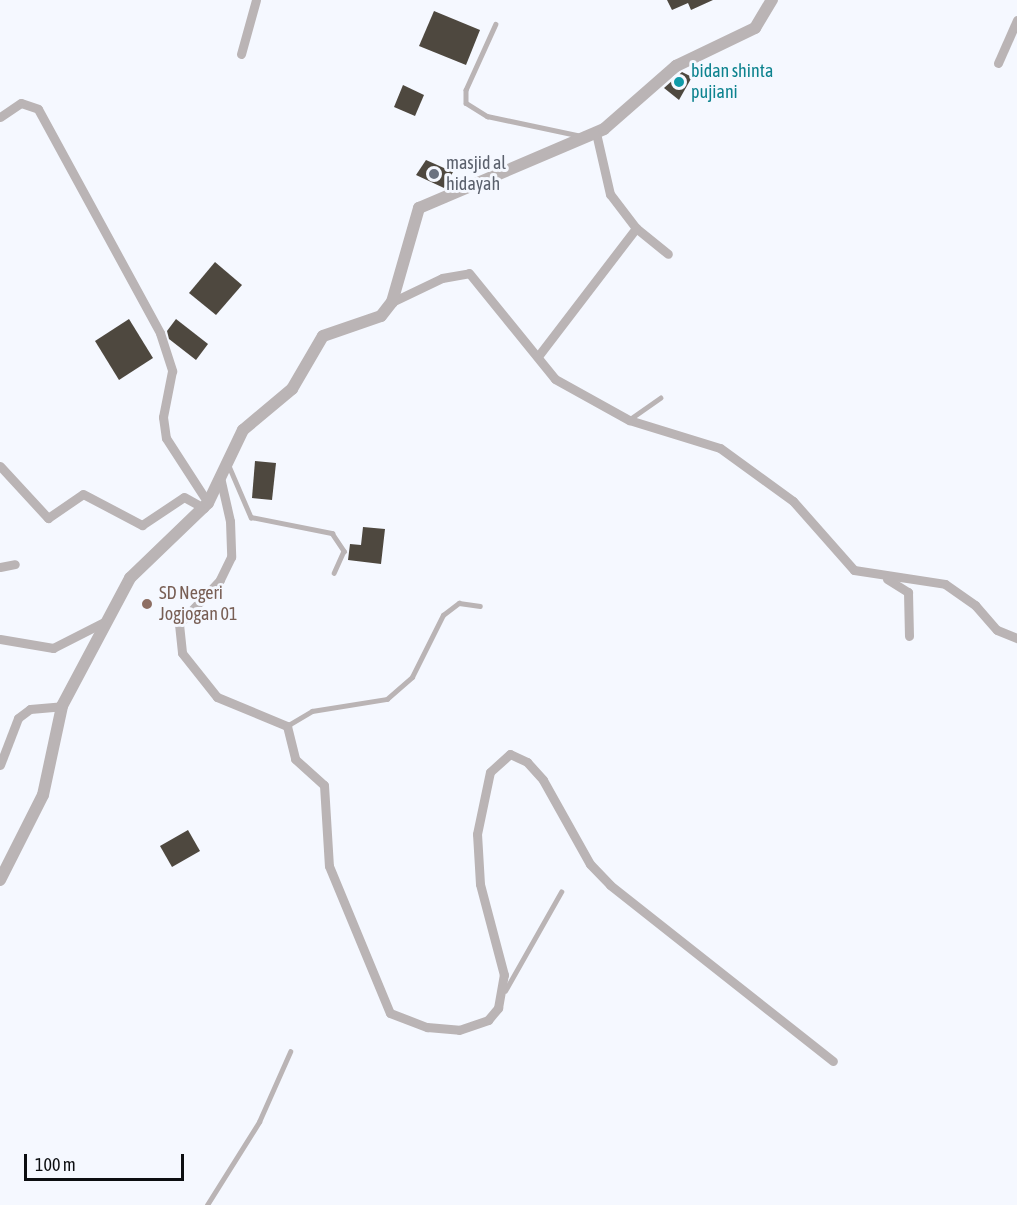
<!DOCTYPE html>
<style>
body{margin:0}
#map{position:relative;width:1017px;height:1205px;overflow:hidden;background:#f5f8ff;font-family:"Asap Condensed",sans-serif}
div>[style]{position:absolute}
.building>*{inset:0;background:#4e483f}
.service>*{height:4.5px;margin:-2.25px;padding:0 2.25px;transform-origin:2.25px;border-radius:2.25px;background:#bab4b5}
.minor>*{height:9px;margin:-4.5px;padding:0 4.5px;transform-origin:4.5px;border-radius:4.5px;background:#bab4b5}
.tertiary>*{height:12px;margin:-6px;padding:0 6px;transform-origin:6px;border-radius:6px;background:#bab4b5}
.dots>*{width:16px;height:16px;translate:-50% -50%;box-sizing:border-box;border:3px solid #f5f8ff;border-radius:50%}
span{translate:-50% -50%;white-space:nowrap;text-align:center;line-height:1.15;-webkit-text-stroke:6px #f5f8ff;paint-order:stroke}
.culture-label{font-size:18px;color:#0d838f}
.left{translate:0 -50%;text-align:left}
.worship-label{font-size:18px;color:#5b616d}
.education-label{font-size:18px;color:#785e54}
.scale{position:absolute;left:24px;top:1154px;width:160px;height:27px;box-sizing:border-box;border:3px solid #0c0e11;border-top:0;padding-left:8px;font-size:18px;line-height:21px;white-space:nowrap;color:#0c0e11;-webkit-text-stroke:4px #f5f8ff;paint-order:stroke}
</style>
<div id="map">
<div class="building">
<i style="clip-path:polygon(667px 0,713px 0,691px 10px,688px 3px,672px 10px)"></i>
<i style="clip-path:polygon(434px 11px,480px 30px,466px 65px,419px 46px)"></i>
<i style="clip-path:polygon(682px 72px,692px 77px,679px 100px,664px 88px)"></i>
<i style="clip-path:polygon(403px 85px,424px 95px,415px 116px,394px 107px)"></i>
<i style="clip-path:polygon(426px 160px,453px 172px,444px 188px,416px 175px)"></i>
<i style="clip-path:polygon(215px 262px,242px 285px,216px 315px,189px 293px)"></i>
<i style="clip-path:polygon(129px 319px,153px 358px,119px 380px,95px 341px)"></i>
<i style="clip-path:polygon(176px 319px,208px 344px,196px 360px,169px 339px,167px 331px)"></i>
<i style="clip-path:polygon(255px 461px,276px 463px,272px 500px,252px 498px)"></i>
<i style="clip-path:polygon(363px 527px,385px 529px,381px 564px,348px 560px,350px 544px,361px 545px)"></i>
<i style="clip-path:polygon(188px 830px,200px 851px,172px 867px,160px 846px)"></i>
</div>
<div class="service">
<i style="left:496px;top:24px;width:72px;rotate:114.4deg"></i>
<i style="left:466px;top:90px;width:13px;rotate:90deg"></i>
<i style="left:466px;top:103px;width:25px;rotate:32deg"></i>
<i style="left:487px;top:116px;width:96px;rotate:12deg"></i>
<i style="left:630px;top:419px;width:37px;rotate:-35deg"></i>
<i style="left:229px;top:466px;width:56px;rotate:66.7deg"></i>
<i style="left:251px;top:517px;width:83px;rotate:11.2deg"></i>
<i style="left:332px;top:533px;width:22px;rotate:56deg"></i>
<i style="left:344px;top:551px;width:24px;rotate:114deg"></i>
<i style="left:287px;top:726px;width:29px;rotate:-31deg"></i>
<i style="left:312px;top:711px;width:76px;rotate:-9.1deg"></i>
<i style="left:387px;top:699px;width:33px;rotate:-41deg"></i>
<i style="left:412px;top:677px;width:69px;rotate:-63.4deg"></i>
<i style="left:443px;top:615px;width:20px;rotate:-37deg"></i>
<i style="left:459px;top:603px;width:21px;rotate:8deg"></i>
<i style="left:505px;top:991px;width:114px;rotate:-60.5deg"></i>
<i style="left:207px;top:1205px;width:98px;rotate:-57.9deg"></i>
<i style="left:259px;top:1122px;width:77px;rotate:-66.1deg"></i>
</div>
<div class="minor">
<i style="left:241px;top:54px;width:56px;rotate:-74.5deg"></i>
<i style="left:998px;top:63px;width:47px;rotate:-66.2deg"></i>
<i style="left:0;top:117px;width:25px;rotate:-34deg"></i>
<i style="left:21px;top:103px;width:18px;rotate:19deg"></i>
<i style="left:38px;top:109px;width:255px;rotate:61.4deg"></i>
<i style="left:160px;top:333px;width:40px;rotate:72deg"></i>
<i style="left:172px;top:371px;width:47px;rotate:101.1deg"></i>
<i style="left:163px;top:417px;width:21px;rotate:82deg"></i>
<i style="left:166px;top:438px;width:77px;rotate:57.1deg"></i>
<i style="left:596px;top:133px;width:63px;rotate:77.1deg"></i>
<i style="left:610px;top:194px;width:43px;rotate:52.6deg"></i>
<i style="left:636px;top:228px;width:41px;rotate:39.1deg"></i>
<i style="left:392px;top:302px;width:55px;rotate:-25.6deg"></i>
<i style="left:442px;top:278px;width:27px;rotate:-10deg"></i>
<i style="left:469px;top:273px;width:136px;rotate:50.9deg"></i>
<i style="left:555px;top:379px;width:85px;rotate:29deg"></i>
<i style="left:629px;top:420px;width:95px;rotate:17.1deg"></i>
<i style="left:720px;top:448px;width:90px;rotate:36deg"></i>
<i style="left:793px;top:501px;width:92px;rotate:48.5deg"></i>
<i style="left:854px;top:570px;width:92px;rotate:8.7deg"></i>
<i style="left:945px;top:584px;width:37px;rotate:35deg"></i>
<i style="left:975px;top:605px;width:33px;rotate:49deg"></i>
<i style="left:997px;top:630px;width:22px;rotate:22deg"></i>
<i style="left:539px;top:355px;width:160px;rotate:-52.6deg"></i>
<i style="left:0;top:466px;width:71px;rotate:47.3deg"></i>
<i style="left:48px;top:518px;width:42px;rotate:-34.4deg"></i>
<i style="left:83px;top:494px;width:67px;rotate:27.7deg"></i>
<i style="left:142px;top:525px;width:50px;rotate:-33.7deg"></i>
<i style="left:184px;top:497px;width:23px;rotate:29deg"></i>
<i style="left:220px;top:477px;width:45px;rotate:77.2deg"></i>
<i style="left:230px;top:521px;width:36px;rotate:88deg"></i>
<i style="left:231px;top:557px;width:25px;rotate:116deg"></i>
<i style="left:220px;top:580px;width:60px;rotate:133deg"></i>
<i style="left:179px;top:624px;width:29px;rotate:84deg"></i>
<i style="left:182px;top:653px;width:56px;rotate:51.5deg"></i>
<i style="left:217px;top:697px;width:76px;rotate:22.5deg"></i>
<i style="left:287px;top:726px;width:34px;rotate:76deg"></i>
<i style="left:295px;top:759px;width:39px;rotate:42deg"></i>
<i style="left:324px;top:785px;width:81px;rotate:86.5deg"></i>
<i style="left:329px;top:866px;width:159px;rotate:67.5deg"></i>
<i style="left:390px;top:1013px;width:40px;rotate:21deg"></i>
<i style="left:427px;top:1027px;width:32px;rotate:5deg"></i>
<i style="left:459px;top:1030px;width:31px;rotate:-19deg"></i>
<i style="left:488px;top:1020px;width:16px;rotate:-50deg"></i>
<i style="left:498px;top:1008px;width:34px;rotate:-80deg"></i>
<i style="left:504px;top:975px;width:94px;rotate:-104.8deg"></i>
<i style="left:480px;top:884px;width:50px;rotate:-93.4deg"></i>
<i style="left:477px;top:834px;width:63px;rotate:-78.2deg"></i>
<i style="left:490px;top:772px;width:27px;rotate:-42deg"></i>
<i style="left:510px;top:754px;width:19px;rotate:25deg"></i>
<i style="left:527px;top:762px;width:24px;rotate:48deg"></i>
<i style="left:543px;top:780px;width:96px;rotate:60.8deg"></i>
<i style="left:590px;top:864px;width:29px;rotate:46deg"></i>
<i style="left:610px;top:885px;width:284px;rotate:38.3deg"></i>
<i style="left:0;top:567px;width:15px;rotate:-11deg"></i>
<i style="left:887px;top:579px;width:25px;rotate:32deg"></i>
<i style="left:908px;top:592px;width:44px;rotate:88.7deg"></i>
<i style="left:0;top:639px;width:54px;rotate:9.6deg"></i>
<i style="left:53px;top:648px;width:59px;rotate:-27deg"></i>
<i style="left:0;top:765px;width:50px;rotate:-69deg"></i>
<i style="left:18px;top:718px;width:15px;rotate:-37deg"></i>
<i style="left:30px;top:709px;width:32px;rotate:-5deg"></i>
</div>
<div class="tertiary">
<i style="left:0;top:880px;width:95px;rotate:-63.2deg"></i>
<i style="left:43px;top:795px;width:91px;rotate:-77.9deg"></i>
<i style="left:62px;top:706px;width:145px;rotate:-62deg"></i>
<i style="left:130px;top:578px;width:108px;rotate:-43.9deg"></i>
<i style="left:208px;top:503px;width:81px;rotate:-64.4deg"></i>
<i style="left:243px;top:430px;width:64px;rotate:-39.9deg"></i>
<i style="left:292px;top:389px;width:61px;rotate:-59.7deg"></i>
<i style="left:323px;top:336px;width:61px;rotate:-19deg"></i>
<i style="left:381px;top:316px;width:18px;rotate:-52deg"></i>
<i style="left:392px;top:302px;width:98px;rotate:-74deg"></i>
<i style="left:419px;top:208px;width:201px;rotate:-23.1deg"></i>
<i style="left:604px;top:129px;width:96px;rotate:-41.2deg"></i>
<i style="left:676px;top:66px;width:88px;rotate:-25.7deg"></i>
<i style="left:755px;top:28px;width:33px;rotate:-59deg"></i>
</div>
<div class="dots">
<i style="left:679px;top:82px;background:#0f9aa8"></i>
<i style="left:434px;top:174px;background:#6b7280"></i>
<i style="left:147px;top:604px;background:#8d6e63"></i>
</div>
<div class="culture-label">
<span class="left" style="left:691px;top:82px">bidan shinta<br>pujiani</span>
</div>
<div class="worship-label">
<span class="left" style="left:446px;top:174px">masjid al<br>hidayah</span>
</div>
<div class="education-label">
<span class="left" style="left:159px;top:604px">SD Negeri<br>Jogjogan 01</span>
</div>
<div class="scale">100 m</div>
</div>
